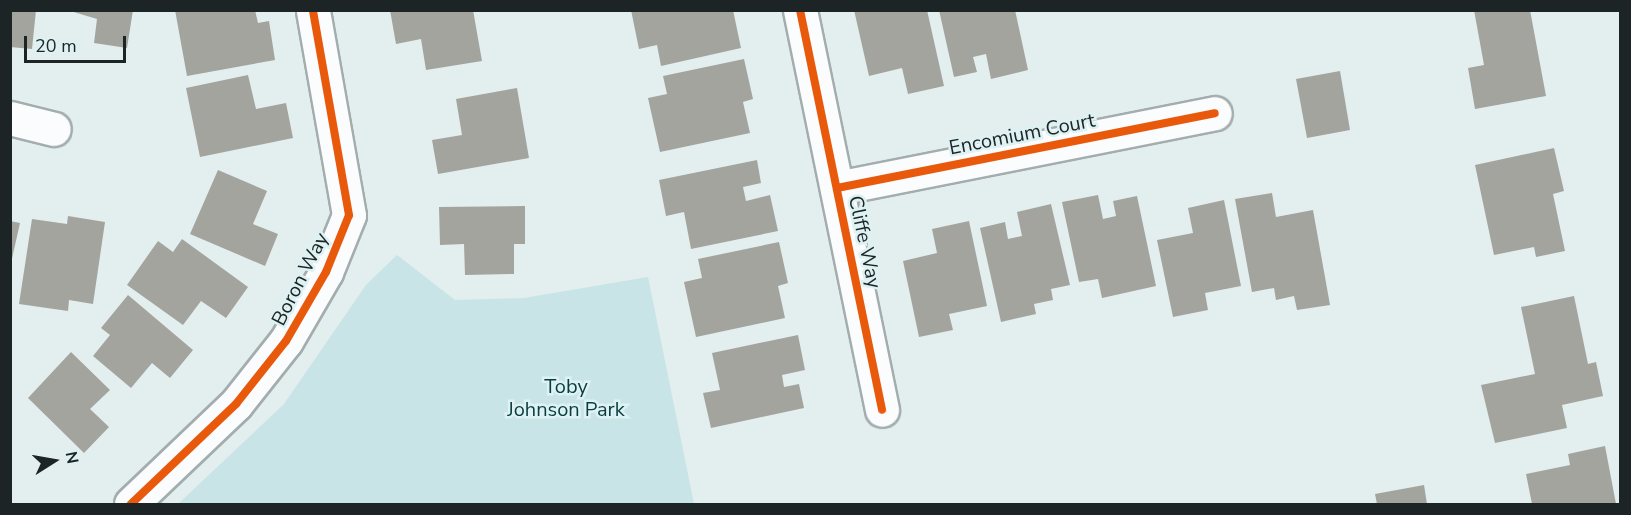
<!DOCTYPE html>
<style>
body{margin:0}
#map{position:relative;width:1631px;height:515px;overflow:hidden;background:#e3eeef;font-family:"Nunito Sans",sans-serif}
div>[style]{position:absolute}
.green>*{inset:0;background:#c8e4e6}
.building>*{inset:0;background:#a4a49f}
.roads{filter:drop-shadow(2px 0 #a4adae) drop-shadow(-2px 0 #a4adae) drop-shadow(0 2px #a4adae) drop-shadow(0 -2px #a4adae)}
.minor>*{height:33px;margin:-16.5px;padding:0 16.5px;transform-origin:16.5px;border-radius:16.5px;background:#fbfcfd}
.cycleway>*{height:8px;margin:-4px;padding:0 4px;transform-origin:4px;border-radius:4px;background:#e8590c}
span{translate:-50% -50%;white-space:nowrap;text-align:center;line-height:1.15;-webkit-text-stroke:5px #def2f4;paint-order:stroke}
.street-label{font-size:20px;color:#1d2425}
.park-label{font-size:20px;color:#093d40}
.frame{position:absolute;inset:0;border:12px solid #1d2425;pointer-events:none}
.north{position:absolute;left:24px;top:431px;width:60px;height:60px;-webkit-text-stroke:4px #def2f4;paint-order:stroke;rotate:79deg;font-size:16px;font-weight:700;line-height:24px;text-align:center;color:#1d2425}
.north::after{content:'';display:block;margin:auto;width:21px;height:27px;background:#1d2425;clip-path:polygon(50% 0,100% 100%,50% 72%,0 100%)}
.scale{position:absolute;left:24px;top:36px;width:102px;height:27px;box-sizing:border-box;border:3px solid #1d2425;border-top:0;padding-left:8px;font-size:18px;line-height:21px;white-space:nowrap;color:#1d2425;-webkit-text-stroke:4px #def2f4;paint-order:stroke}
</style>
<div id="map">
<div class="green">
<i style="clip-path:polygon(397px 255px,455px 300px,524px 298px,648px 277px,694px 504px,178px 504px,284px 404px,366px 285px)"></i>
</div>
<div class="building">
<i style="clip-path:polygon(10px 10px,36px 10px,32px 49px,10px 47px)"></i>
<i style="clip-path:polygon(67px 10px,133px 10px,127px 48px,94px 43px,97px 19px)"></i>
<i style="clip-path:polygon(175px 10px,255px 10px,258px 23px,269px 21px,275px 60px,187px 76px)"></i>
<i style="clip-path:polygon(390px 10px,473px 10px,482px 61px,426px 70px,421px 39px,396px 44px)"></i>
<i style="clip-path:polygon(631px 10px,733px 10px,741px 48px,661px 66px,657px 45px,639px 49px)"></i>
<i style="clip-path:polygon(854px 10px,927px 10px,944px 86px,908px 94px,902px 68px,869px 76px)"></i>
<i style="clip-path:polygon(939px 10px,1015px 10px,1028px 70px,991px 79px,986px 54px,973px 57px,977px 72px,954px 77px)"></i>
<i style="clip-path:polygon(1474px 10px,1530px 10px,1546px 96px,1475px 109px,1468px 68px,1484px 65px)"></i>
<i style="clip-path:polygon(744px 59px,753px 99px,743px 102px,750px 133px,660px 152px,648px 98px,667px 94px,663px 76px)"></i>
<i style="clip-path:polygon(1340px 71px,1350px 130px,1307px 138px,1296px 79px)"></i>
<i style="clip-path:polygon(248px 75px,256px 109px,286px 103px,293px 138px,200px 157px,186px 88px)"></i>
<i style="clip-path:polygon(517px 88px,529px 158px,438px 174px,432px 140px,462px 135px,456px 99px)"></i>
<i style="clip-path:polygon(1554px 148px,1564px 191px,1553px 194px,1565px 251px,1536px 257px,1534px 247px,1494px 255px,1475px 165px)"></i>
<i style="clip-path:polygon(757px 160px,761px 183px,743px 187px,746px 201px,770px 195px,778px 231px,691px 249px,684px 212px,666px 216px,659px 180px)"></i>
<i style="clip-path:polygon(218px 170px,267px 191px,253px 224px,278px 234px,265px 266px,190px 234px)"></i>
<i style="clip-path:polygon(1272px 193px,1276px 217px,1313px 210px,1330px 305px,1297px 310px,1294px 296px,1276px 300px,1274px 288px,1252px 292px,1235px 199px)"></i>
<i style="clip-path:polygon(1098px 195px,1103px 219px,1116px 216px,1113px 201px,1137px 196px,1156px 286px,1102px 298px,1098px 279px,1079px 282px,1062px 202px)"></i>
<i style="clip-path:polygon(1224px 200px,1241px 286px,1205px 293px,1208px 310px,1173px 317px,1157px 240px,1193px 233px,1188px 208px)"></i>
<i style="clip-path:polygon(1051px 204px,1070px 285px,1051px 289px,1053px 300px,1034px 304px,1036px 314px,1001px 322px,980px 228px,1005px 222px,1008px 239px,1022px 236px,1017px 212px)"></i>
<i style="clip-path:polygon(525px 206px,525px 244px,514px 244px,514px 274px,465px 275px,464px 244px,440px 245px,439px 207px)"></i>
<i style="clip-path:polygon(68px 216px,105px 222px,93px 304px,69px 300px,68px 311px,19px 304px,32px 219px,67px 224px)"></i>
<i style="clip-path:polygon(10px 221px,20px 223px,11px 263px,10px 263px)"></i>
<i style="clip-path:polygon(969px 221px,987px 306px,949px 314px,953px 330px,919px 337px,903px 261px,937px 253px,932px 229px)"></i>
<i style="clip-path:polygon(182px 239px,248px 287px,226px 318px,201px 301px,183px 325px,127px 285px,158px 241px,173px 252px)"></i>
<i style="clip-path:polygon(779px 242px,788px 283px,778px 286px,785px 318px,696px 337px,684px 282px,702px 278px,698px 259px)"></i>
<i style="clip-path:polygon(128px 295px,193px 350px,170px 378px,152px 363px,131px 388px,93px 356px,110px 335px,101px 328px)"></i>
<i style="clip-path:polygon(1574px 296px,1588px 364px,1596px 362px,1603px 396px,1562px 405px,1567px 428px,1495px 443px,1481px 385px,1535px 374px,1521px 307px)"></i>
<i style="clip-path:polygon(798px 335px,805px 370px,782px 375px,784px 387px,799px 384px,804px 408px,711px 428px,703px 393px,720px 390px,712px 353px)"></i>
<i style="clip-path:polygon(71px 352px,110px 390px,90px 409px,109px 427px,84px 453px,28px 398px)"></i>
<i style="clip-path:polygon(1605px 446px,1616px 504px,1532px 504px,1526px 474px,1570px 465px,1568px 454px)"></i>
<i style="clip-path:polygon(1424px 485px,1427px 504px,1377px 504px,1375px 494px)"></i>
</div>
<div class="roads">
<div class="minor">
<i style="left:800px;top:10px;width:408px;rotate:78.4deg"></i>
<i style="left:10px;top:118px;width:45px;rotate:14deg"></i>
<i style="left:837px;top:188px;width:385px;rotate:-11.2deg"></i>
<i style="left:131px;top:504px;width:145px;rotate:-43.6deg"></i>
<i style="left:236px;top:404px;width:80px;rotate:-51.6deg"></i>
<i style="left:286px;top:341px;width:80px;rotate:-59.9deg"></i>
<i style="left:326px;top:272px;width:61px;rotate:-68deg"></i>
<i style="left:349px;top:215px;width:208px;rotate:-100deg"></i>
</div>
</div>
<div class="cycleway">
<i style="left:800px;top:10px;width:408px;rotate:78.4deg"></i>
<i style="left:837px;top:188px;width:385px;rotate:-11.2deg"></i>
<i style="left:131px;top:504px;width:145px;rotate:-43.6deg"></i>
<i style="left:236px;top:404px;width:80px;rotate:-51.6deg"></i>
<i style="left:286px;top:341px;width:80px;rotate:-59.9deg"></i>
<i style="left:326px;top:272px;width:61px;rotate:-68deg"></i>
<i style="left:349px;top:215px;width:208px;rotate:-100deg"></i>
</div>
<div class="street-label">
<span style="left:1022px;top:134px;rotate:-11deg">Encomium Court</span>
<span style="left:865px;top:242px;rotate:78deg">Cliffe Way</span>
<span style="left:300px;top:279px;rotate:-63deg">Boron Way</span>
</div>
<div class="park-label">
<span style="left:566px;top:398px">Toby<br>Johnson Park</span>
</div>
<div class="frame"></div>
<div class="north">N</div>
<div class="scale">20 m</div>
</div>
